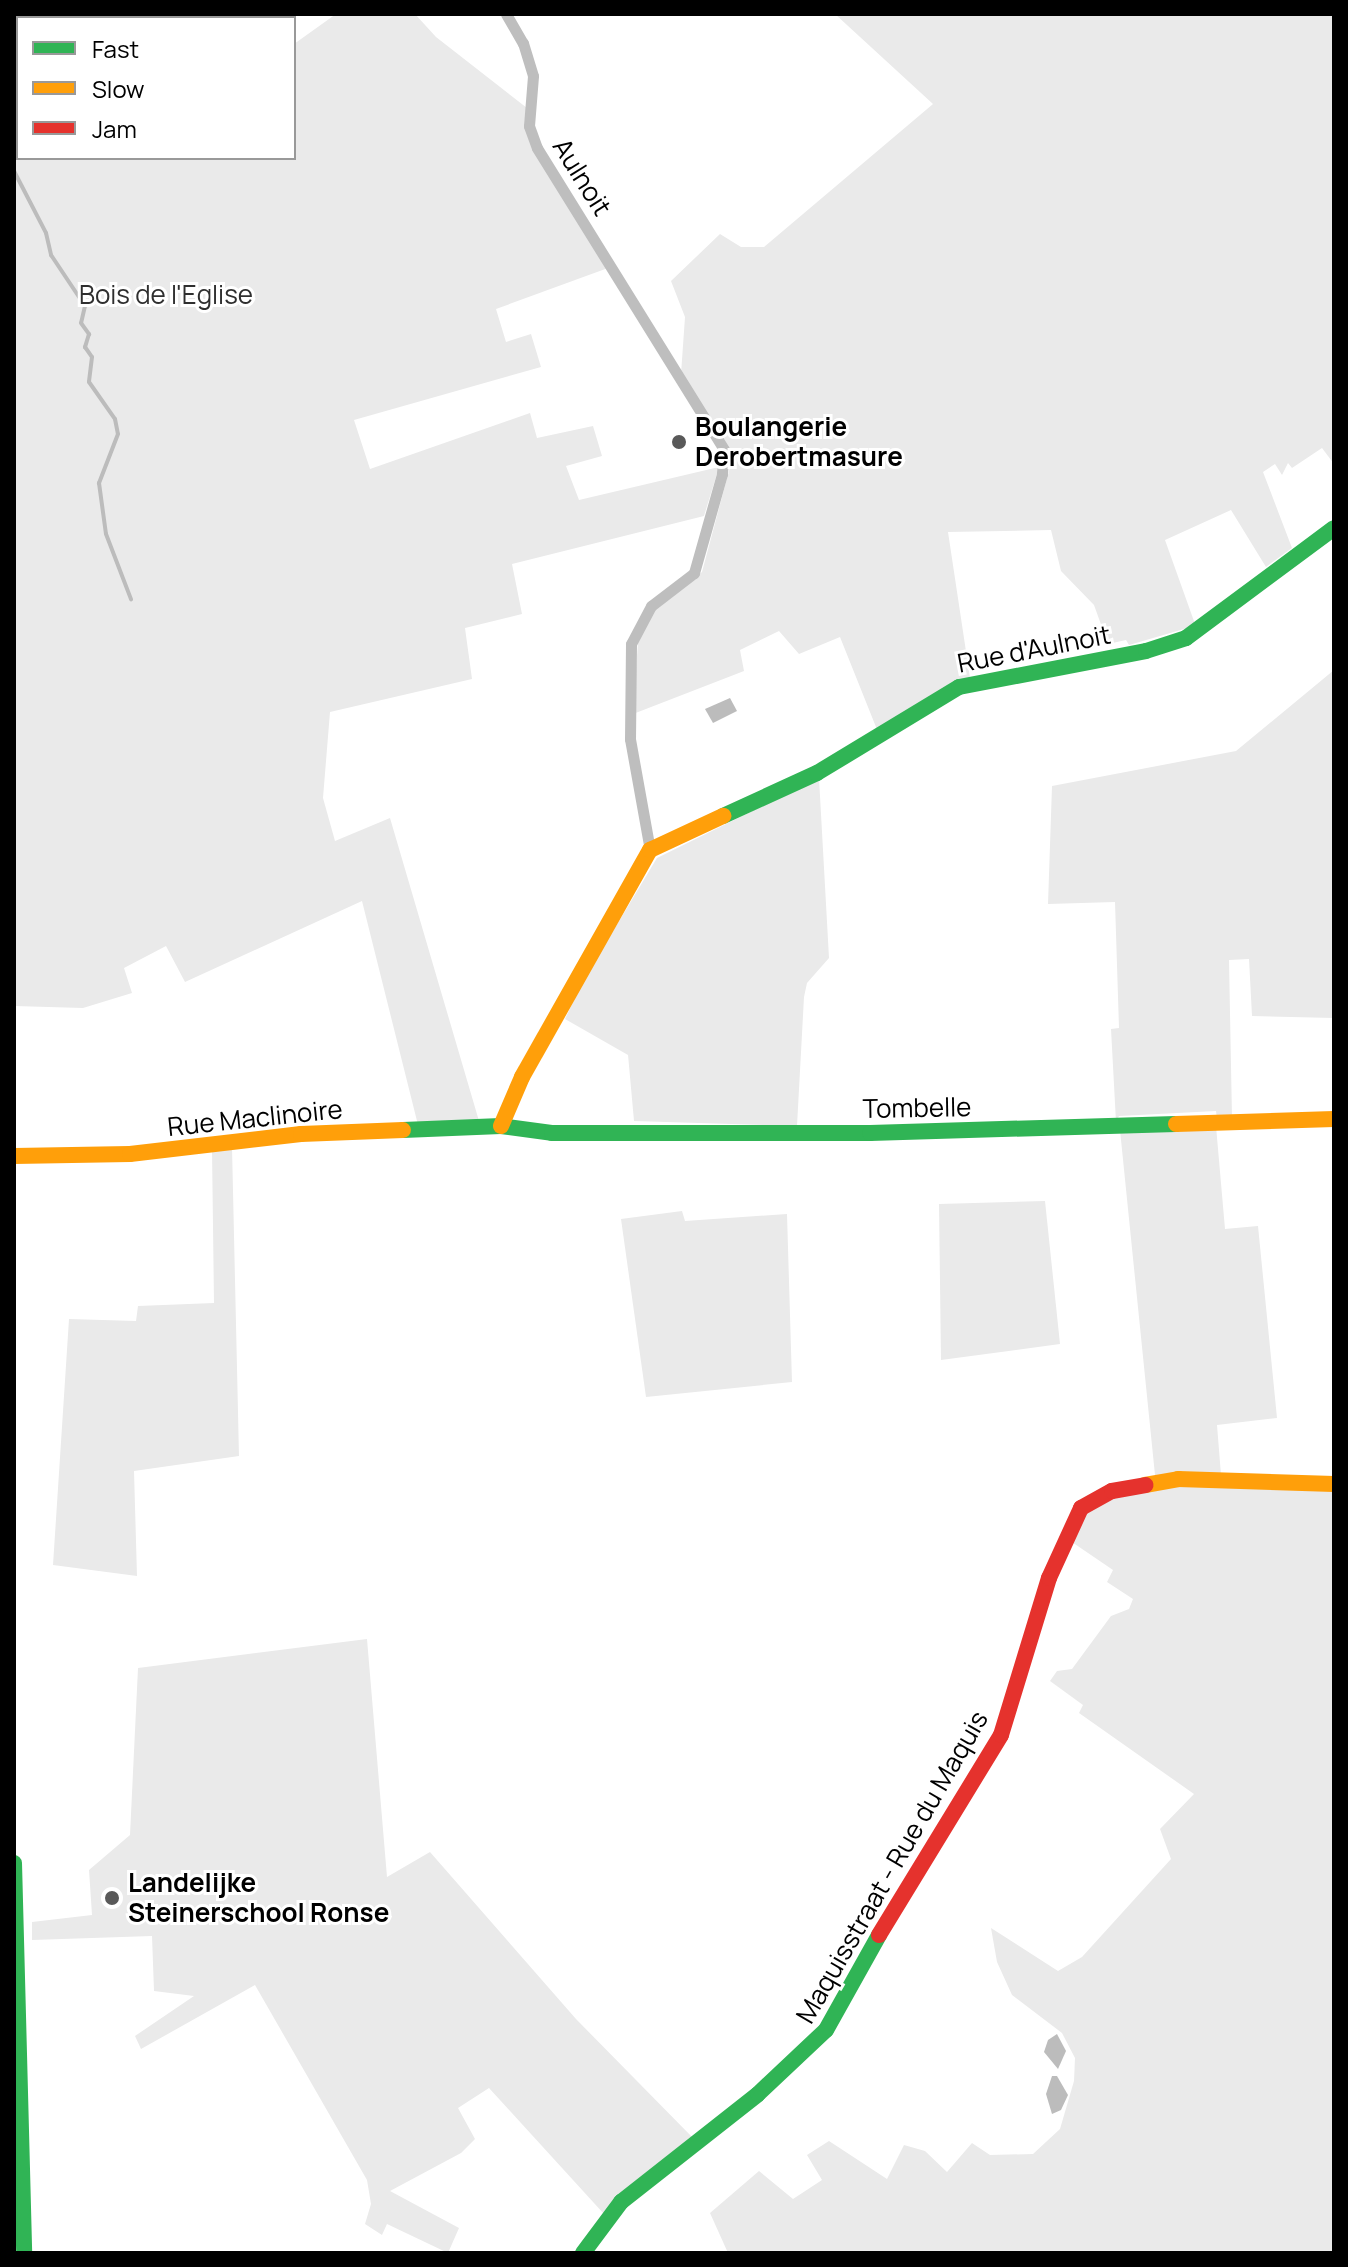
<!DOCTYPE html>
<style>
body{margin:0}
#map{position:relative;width:1348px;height:2267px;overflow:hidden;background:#fff;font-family:Manrope,sans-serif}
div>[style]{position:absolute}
.green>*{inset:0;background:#eaeaea}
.water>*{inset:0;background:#bcbcbc}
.stream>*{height:4px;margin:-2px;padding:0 2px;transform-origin:2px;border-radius:2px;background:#bcbcbc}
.street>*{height:11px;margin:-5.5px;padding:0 5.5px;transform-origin:5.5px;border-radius:5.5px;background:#bebebe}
.fast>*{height:16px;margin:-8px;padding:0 8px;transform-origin:8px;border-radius:8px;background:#30b455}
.slow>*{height:16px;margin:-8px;padding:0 8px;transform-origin:8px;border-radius:8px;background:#ff9f0a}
.jam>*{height:16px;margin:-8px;padding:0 8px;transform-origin:8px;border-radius:8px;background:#e5322d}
.dots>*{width:22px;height:22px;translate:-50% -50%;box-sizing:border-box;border:4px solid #fff;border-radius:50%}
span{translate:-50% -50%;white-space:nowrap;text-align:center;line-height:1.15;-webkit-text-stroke:6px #fff;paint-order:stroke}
.street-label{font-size:26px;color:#000}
.park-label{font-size:26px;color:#2f2f2f}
.poi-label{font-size:26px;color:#000;font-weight:700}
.left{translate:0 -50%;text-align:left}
.frame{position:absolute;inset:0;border:16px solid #000;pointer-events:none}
.legend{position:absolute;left:16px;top:16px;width:280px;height:144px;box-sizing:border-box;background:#fff;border:2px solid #999;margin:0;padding:10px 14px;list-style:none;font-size:24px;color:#000}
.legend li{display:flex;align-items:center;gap:16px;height:40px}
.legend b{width:40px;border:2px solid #999}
</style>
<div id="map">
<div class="green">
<i style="clip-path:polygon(14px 14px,192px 18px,18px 18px,18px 158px,294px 158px,294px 44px,336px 14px,415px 14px,436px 37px,527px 108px,527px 129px,608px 268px,496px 309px,506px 342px,531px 334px,541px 367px,354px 420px,370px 469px,530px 413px,537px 438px,593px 426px,602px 456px,566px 466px,579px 500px,719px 467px,704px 516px,512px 564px,522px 614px,465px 628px,472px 679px,330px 712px,323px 798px,335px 841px,390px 818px,479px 1121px,418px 1125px,362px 901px,185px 982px,166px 946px,124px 968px,132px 993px,83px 1008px,14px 1006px)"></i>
<i style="clip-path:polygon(835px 14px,1334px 14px,1334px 464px,1322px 448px,1292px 468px,1288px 463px,1282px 475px,1275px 464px,1263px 472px,1292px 548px,1266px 567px,1231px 510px,1165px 540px,1195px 624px,1184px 629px,1129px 645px,1126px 640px,1108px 644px,1094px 605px,1061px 571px,1051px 530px,948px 532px,970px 678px,878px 732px,840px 637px,799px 654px,779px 631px,740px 650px,744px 671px,633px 714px,638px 642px,654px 610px,702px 572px,733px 456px,681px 374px,685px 317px,671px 281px,720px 234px,741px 247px,764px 247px,933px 104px)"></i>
<i style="clip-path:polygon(1334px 670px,1334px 1018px,1252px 1016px,1249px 959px,1229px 960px,1232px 1118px,1217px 1119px,1216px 1111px,1119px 1116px,1116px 1122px,1111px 1029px,1119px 1028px,1115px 902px,1048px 904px,1052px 786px,1236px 751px)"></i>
<i style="clip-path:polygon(819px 778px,829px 958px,807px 983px,804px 997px,797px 1126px,634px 1121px,628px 1055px,565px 1019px,583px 981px,657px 858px)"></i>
<i style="clip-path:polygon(1216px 1126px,1225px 1229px,1258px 1226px,1277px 1418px,1217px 1425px,1221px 1475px,1155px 1475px,1120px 1130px)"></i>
<i style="clip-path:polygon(232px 1147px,239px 1456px,134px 1471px,137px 1576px,53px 1565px,69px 1319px,136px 1321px,138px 1306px,214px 1303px,212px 1150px)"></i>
<i style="clip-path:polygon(1045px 1201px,1060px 1344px,941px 1360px,939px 1204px)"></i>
<i style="clip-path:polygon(682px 1211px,685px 1221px,787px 1214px,792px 1382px,646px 1397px,621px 1219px)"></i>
<i style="clip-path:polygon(1168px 1483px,1334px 1487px,1334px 2253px,728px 2253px,710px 2213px,759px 2171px,793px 2199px,822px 2180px,807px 2155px,829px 2141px,887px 2179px,904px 2145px,925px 2151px,947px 2172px,972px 2143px,990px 2155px,1033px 2154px,1060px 2129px,1074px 2081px,1075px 2058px,1062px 2033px,1012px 1995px,997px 1962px,991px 1928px,1058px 1971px,1082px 1957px,1171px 1859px,1160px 1829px,1194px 1794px,1079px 1713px,1083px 1705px,1050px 1681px,1057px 1671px,1072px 1669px,1111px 1616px,1129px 1609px,1133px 1599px,1107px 1582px,1113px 1570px,1066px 1538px,1092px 1503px)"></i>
<i style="clip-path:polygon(367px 1639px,387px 1877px,430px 1852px,576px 2019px,695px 2140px,604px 2214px,489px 2088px,458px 2108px,475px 2139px,461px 2153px,390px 2191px,459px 2228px,448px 2253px,387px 2224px,382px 2235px,365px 2224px,371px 2204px,367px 2180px,255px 1985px,141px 2049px,135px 2036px,194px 1996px,154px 1991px,152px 1936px,32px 1940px,32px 1922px,92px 1915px,89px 1870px,130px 1835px,138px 1668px)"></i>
</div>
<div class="water">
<i style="clip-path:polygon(730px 698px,737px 711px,713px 723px,705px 709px)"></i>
<i style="clip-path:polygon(1057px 2034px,1066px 2051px,1058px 2069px,1044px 2052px,1048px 2040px)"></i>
<i style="clip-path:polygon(1052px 2076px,1057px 2076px,1068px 2095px,1061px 2110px,1052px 2114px,1046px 2094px)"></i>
</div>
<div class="stream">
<i style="left:27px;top:18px;width:6px;rotate:-39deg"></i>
<i style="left:14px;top:38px;width:10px;rotate:-66deg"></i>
<i style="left:14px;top:171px;width:70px;rotate:62.7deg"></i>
<i style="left:46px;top:233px;width:23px;rotate:77deg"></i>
<i style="left:51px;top:255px;width:61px;rotate:56.3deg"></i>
<i style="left:85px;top:306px;width:17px;rotate:103deg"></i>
<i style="left:81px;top:323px;width:14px;rotate:54deg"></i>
<i style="left:89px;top:334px;width:14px;rotate:107deg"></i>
<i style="left:85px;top:347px;width:12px;rotate:55deg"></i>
<i style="left:92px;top:357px;width:25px;rotate:97deg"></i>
<i style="left:89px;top:382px;width:45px;rotate:54.9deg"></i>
<i style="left:115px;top:419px;width:15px;rotate:79deg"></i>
<i style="left:118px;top:434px;width:53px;rotate:111.2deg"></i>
<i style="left:99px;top:483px;width:51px;rotate:82.2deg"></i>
<i style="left:106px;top:534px;width:70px;rotate:69deg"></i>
</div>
<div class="street">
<i style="left:506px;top:14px;width:34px;rotate:60deg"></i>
<i style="left:523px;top:43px;width:34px;rotate:73deg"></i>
<i style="left:533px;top:76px;width:50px;rotate:94.6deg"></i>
<i style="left:529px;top:126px;width:23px;rotate:70deg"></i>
<i style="left:537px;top:148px;width:355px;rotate:58.2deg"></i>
<i style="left:724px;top:450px;width:24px;rotate:95deg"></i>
<i style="left:722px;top:474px;width:103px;rotate:105.8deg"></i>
<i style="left:694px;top:573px;width:54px;rotate:142.5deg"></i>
<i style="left:651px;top:606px;width:43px;rotate:117.8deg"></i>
<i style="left:631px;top:644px;width:95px;rotate:90.6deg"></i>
<i style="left:630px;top:739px;width:113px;rotate:79.8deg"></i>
</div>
<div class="fast">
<i style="left:723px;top:816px;width:103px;rotate:-24.6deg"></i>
<i style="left:817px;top:773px;width:166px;rotate:-31.2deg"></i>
<i style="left:959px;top:687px;width:190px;rotate:-10.9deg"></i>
<i style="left:1146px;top:651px;width:42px;rotate:-18deg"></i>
<i style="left:1186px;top:638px;width:184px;rotate:-36.6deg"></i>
<i style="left:403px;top:1130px;width:98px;rotate:-2.3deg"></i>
<i style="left:501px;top:1126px;width:51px;rotate:7.8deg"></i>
<i style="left:552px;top:1133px;width:318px"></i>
<i style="left:870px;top:1133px;width:306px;rotate:-1.7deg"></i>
<i style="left:14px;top:1863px;width:390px;rotate:88.5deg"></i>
<i style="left:583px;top:2253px;width:64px;rotate:-53.3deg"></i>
<i style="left:621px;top:2202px;width:174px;rotate:-38.2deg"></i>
<i style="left:758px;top:2094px;width:93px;rotate:-43.3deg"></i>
<i style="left:826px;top:2030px;width:109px;rotate:-60.8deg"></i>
</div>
<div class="slow">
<i style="left:1176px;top:1124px;width:158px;rotate:-1.8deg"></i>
<i style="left:501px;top:1126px;width:53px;rotate:-66.8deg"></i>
<i style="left:522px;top:1077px;width:261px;rotate:-60.6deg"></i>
<i style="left:650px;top:850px;width:81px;rotate:-25deg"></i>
<i style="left:14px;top:1156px;width:116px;rotate:-1deg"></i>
<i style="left:130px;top:1154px;width:172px;rotate:-6.7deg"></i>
<i style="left:301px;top:1134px;width:102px;rotate:-2.2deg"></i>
<i style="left:1145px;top:1485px;width:34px;rotate:-10deg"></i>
<i style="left:1178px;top:1479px;width:156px;rotate:1.8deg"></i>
</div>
<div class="jam">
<i style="left:879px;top:1935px;width:234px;rotate:-58.6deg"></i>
<i style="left:1001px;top:1735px;width:164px;rotate:-73deg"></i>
<i style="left:1049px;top:1578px;width:77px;rotate:-65.4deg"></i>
<i style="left:1081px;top:1508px;width:35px;rotate:-29deg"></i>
<i style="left:1112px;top:1491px;width:34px;rotate:-10deg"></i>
</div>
<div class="dots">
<i style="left:679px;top:442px;background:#595959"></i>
<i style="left:112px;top:1898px;background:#595959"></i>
</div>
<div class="street-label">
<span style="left:582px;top:177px;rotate:58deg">Aulnoit</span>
<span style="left:1034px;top:649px;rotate:-11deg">Rue d'Aulnoit</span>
<span style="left:917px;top:1108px;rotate:-1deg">Tombelle</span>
<span style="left:255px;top:1118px;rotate:-6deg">Rue Maclinoire</span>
<span style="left:892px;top:1867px;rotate:-60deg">Maquisstraat - Rue du Maquis</span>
</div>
<div class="park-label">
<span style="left:166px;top:295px">Bois de l'Eglise</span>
</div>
<div class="poi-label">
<span class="left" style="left:695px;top:442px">Boulangerie<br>Derobertmasure</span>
<span class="left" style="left:128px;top:1898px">Landelijke<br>Steinerschool Ronse</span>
</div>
<div class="frame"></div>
<ul class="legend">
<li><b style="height:10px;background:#30b455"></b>Fast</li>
<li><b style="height:10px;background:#ff9f0a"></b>Slow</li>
<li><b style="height:10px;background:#e5322d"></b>Jam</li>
</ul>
</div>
